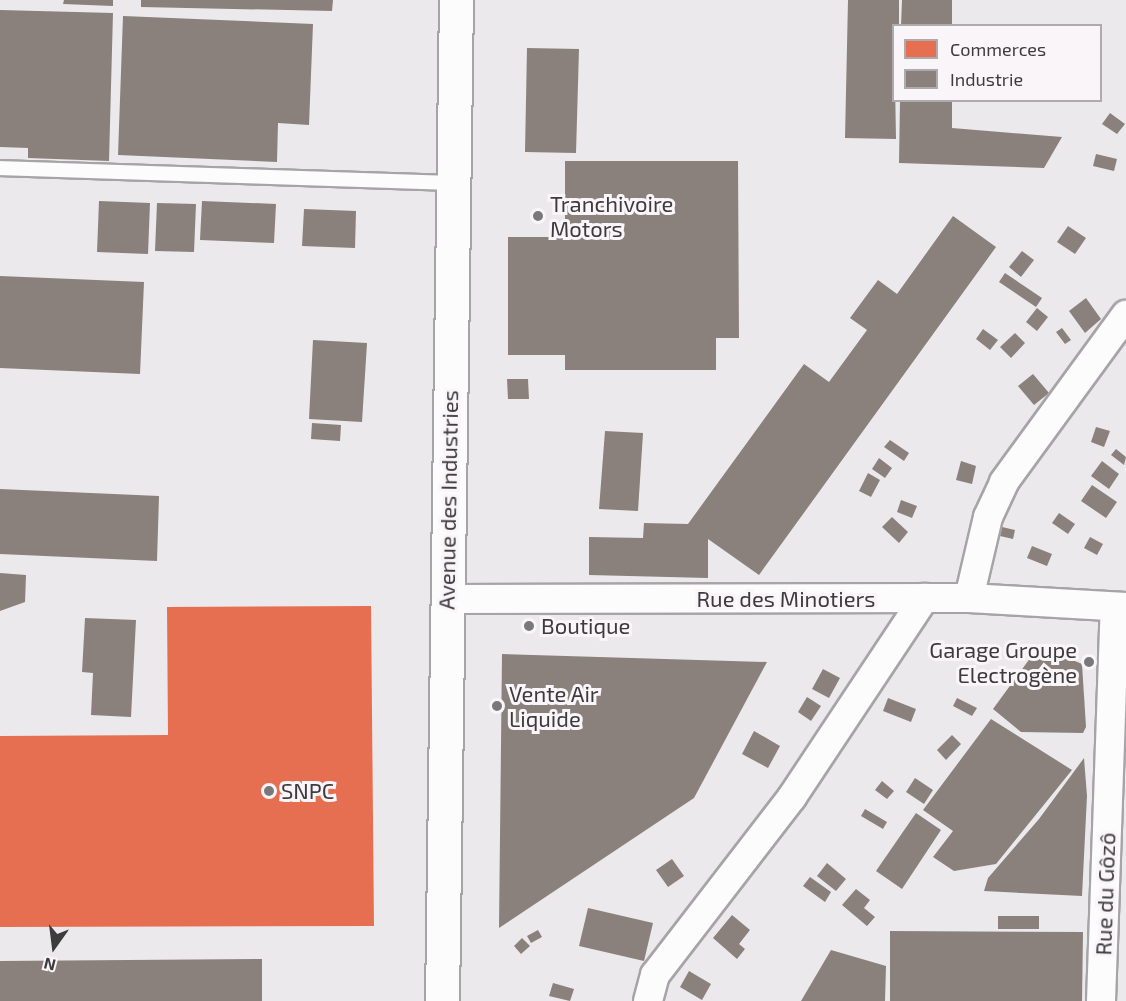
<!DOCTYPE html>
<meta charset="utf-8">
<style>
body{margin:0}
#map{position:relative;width:1126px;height:1001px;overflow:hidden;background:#ebe9eb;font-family:"Exo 2",sans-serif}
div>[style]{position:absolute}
.shops>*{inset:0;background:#e76f51}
.industry>*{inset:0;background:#8a817c}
.roads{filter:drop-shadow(2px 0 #a6a4a6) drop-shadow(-2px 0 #a6a4a6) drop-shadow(0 2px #a6a4a6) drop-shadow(0 -2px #a6a4a6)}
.service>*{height:14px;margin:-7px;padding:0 7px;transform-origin:7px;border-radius:7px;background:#fcfcfc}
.minor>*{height:28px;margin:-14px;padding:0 14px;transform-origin:14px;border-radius:14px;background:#fcfcfc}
.tertiary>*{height:33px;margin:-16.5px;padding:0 16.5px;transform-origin:16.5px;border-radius:16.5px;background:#fcfcfc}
.dots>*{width:16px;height:16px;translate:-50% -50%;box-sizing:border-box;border:3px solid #f9f5f9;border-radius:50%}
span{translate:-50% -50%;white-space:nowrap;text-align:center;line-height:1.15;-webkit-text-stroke:6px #f9f5f9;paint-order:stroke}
.poi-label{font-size:22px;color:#3d3c3d}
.left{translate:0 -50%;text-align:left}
.right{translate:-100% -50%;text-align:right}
.street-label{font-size:22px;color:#3d3c3d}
.legend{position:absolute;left:892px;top:24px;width:210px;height:78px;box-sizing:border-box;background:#f9f5f9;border:2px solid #aeabae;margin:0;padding:8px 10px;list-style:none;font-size:18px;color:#3d3c3d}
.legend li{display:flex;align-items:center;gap:12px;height:30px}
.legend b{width:30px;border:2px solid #aeabae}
.north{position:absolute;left:24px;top:917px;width:60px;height:60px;-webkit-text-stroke:4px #f9f5f9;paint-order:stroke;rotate:194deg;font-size:16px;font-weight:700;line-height:24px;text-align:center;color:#3d3c3d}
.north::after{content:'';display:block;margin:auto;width:21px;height:27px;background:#3d3c3d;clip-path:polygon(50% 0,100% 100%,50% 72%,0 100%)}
</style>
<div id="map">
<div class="shops">
<i style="clip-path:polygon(371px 606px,374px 926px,0 927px,0 736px,168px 735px,167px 607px)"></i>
</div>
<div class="industry">
<i style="clip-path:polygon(64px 0,113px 0,113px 6px,63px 4px)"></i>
<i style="clip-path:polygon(141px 0,333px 0,332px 11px,141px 7px)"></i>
<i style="clip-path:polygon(848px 0,899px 0,899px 26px,894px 26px,896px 139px,845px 138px)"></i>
<i style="clip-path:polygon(902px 0,952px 0,952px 26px,901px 26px)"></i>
<i style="clip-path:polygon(0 10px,113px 13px,109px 161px,28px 158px,28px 148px,0 147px)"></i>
<i style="clip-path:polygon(123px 16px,313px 24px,309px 125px,278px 123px,277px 162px,118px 155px)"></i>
<i style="clip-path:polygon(527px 48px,579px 49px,576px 153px,525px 152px)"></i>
<i style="clip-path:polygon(900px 100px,952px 100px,952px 128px,1062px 137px,1044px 168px,899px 163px)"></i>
<i style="clip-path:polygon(1110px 113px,1125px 124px,1117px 134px,1102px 124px)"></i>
<i style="clip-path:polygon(1096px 154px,1117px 159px,1114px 171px,1093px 166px)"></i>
<i style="clip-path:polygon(565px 161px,738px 161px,739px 338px,716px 338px,716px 370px,565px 370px,565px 355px,508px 355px,508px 237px,565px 237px)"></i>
<i style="clip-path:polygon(99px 201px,150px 203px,148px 254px,97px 252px)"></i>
<i style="clip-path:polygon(202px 201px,276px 204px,274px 243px,200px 240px)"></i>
<i style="clip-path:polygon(157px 203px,196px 204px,194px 252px,155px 251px)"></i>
<i style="clip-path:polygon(304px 209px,356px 211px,355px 248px,302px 246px)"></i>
<i style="clip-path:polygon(953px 216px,996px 247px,759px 575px,708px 539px,708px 578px,589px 575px,589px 537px,643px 538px,644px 523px,688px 524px,804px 364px,829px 382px,867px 330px,850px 318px,878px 280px,897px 294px)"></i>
<i style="clip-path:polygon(1068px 226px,1086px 238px,1075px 254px,1057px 242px)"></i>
<i style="clip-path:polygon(1022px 251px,1034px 260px,1021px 277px,1009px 267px)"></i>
<i style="clip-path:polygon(1005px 273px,1042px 298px,1036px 307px,999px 282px)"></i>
<i style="clip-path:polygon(0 276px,144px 282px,140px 374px,0 368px)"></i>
<i style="clip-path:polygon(1086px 298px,1101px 319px,1085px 333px,1069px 311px)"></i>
<i style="clip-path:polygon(1037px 308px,1048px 317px,1037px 331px,1026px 322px)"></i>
<i style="clip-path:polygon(1062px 328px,1071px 340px,1065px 344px,1056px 332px)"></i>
<i style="clip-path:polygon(983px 329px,998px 340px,990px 350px,976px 339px)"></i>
<i style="clip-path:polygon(1015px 333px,1025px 343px,1011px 358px,1000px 347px)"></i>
<i style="clip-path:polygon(313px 340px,367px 343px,362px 422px,309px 419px)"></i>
<i style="clip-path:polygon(1033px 374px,1049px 393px,1034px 405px,1018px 386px)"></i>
<i style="clip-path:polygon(507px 379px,528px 379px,529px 399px,508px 399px)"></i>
<i style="clip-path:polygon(312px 423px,341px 425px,340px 441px,311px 439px)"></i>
<i style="clip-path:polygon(1096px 427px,1110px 431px,1104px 447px,1091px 442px)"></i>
<i style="clip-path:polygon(605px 431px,643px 433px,638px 511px,599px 509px)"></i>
<i style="clip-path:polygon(890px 440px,909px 453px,904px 461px,884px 447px)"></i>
<i style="clip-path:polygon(1116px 449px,1126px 457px,1124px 465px,1111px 455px)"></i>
<i style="clip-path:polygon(879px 458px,892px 468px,885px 478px,872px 469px)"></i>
<i style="clip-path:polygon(961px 461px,976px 466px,972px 484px,956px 480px)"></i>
<i style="clip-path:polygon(1102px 461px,1119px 474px,1109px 489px,1091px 476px)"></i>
<i style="clip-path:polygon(868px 473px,880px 480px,871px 497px,859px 491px)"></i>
<i style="clip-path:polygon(1092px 485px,1117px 502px,1106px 518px,1081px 501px)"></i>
<i style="clip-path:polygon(0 489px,159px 496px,157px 561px,0 554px)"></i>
<i style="clip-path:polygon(901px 500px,917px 506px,912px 518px,897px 512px)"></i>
<i style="clip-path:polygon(1059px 513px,1075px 524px,1068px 534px,1052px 523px)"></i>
<i style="clip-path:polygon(892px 517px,908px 532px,899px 543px,882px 527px)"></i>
<i style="clip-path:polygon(1002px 527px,1015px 530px,1013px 539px,1000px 536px)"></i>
<i style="clip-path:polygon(1090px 537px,1103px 544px,1097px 555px,1084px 548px)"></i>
<i style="clip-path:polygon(1032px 546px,1052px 554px,1047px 566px,1027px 558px)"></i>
<i style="clip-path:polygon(0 573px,26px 575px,25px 602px,0 611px)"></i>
<i style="clip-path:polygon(85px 618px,136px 620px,131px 717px,91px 715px,93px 673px,82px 672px)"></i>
<i style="clip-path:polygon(1039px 646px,1082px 664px,1086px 727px,1083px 733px,1021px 732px,993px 709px)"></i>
<i style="clip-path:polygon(502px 654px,767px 662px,694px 798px,499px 928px)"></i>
<i style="clip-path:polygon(823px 669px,840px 678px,829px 698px,812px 689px)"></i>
<i style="clip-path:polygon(807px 697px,821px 706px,811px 721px,798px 712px)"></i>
<i style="clip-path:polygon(888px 698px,916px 709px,911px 722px,883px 711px)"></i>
<i style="clip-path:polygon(957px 698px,977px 708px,972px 716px,953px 706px)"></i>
<i style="clip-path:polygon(991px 719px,1072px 770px,996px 864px,954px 871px,933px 857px,953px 831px,923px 810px)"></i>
<i style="clip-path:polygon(754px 731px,780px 746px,768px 768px,742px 754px)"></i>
<i style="clip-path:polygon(952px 735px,961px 744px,946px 760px,937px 750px)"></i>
<i style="clip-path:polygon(1084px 758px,1087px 796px,1082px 896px,984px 891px,988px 878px,1039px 819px)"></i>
<i style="clip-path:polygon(915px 778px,933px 790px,924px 804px,906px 792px)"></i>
<i style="clip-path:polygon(882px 781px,894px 791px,887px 799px,875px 790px)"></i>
<i style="clip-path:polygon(865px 809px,887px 822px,883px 829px,861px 816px)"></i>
<i style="clip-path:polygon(916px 813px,941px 830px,902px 889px,876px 871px)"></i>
<i style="clip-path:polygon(672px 859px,684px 876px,668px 887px,656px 870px)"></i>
<i style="clip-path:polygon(827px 863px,846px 879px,836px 891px,817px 876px)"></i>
<i style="clip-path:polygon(810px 877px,831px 892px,825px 902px,803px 886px)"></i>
<i style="clip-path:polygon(856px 889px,870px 900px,864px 908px,875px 917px,867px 926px,842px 905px)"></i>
<i style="clip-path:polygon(588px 908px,653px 923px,644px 961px,579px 946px)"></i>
<i style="clip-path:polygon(732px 915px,750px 930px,739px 944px,745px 949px,737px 959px,713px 938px)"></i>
<i style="clip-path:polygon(998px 916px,1039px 916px,1039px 929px,998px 929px)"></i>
<i style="clip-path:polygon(538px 930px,542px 937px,531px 943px,527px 936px)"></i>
<i style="clip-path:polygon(890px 931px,1083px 932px,1082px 1001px,890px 1001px)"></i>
<i style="clip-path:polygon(522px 938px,530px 946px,521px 954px,514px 946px)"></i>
<i style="clip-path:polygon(831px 950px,886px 966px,885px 1001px,801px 1001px)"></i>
<i style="clip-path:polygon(262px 959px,262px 1001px,0 1001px,0 961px)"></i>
<i style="clip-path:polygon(689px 971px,711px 984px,702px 1000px,680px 987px)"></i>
<i style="clip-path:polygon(553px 983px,574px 989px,570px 1001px,549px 996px)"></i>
</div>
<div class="roads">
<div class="service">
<i style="left:0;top:168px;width:453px;rotate:1.9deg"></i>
</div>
<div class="minor">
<i style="left:969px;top:598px;width:83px;rotate:-76.8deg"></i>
<i style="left:988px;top:517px;width:38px;rotate:-65deg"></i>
<i style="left:1004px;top:482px;width:207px;rotate:-53.9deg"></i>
<i style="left:447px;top:599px;width:522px;rotate:-0.11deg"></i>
<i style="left:969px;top:598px;width:157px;rotate:3.3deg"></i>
<i style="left:648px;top:1001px;width:27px;rotate:-75deg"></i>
<i style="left:655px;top:975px;width:225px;rotate:-52.4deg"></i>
<i style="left:792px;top:797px;width:239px;rotate:-56.4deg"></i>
<i style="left:1101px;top:1001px;width:394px;rotate:-88deg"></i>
</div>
<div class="tertiary">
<i style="left:442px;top:1001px;width:1001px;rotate:-89.2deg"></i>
</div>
</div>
<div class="dots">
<i style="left:538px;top:216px;background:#7a797a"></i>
<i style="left:529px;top:626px;background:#7a797a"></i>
<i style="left:1089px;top:662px;background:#7a797a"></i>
<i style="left:497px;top:706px;background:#7a797a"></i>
<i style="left:269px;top:791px;background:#7a797a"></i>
</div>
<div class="poi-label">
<span class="left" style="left:550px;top:216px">Tranchivoire<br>Motors</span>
<span class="left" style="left:541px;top:626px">Boutique</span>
<span class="right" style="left:1077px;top:662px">Garage Groupe<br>Electrogène</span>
<span class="left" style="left:509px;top:706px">Vente Air<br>Liquide</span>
<span class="left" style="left:281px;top:791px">SNPC</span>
</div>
<div class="street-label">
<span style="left:448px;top:500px;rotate:-89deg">Avenue des Industries</span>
<span style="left:786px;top:599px">Rue des Minotiers</span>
<span style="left:1105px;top:894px;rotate:-88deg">Rue du Gôzô</span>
</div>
<ul class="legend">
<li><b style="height:16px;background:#e76f51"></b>Commerces</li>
<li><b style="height:16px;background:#8a817c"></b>Industrie</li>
</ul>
<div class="north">N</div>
</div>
